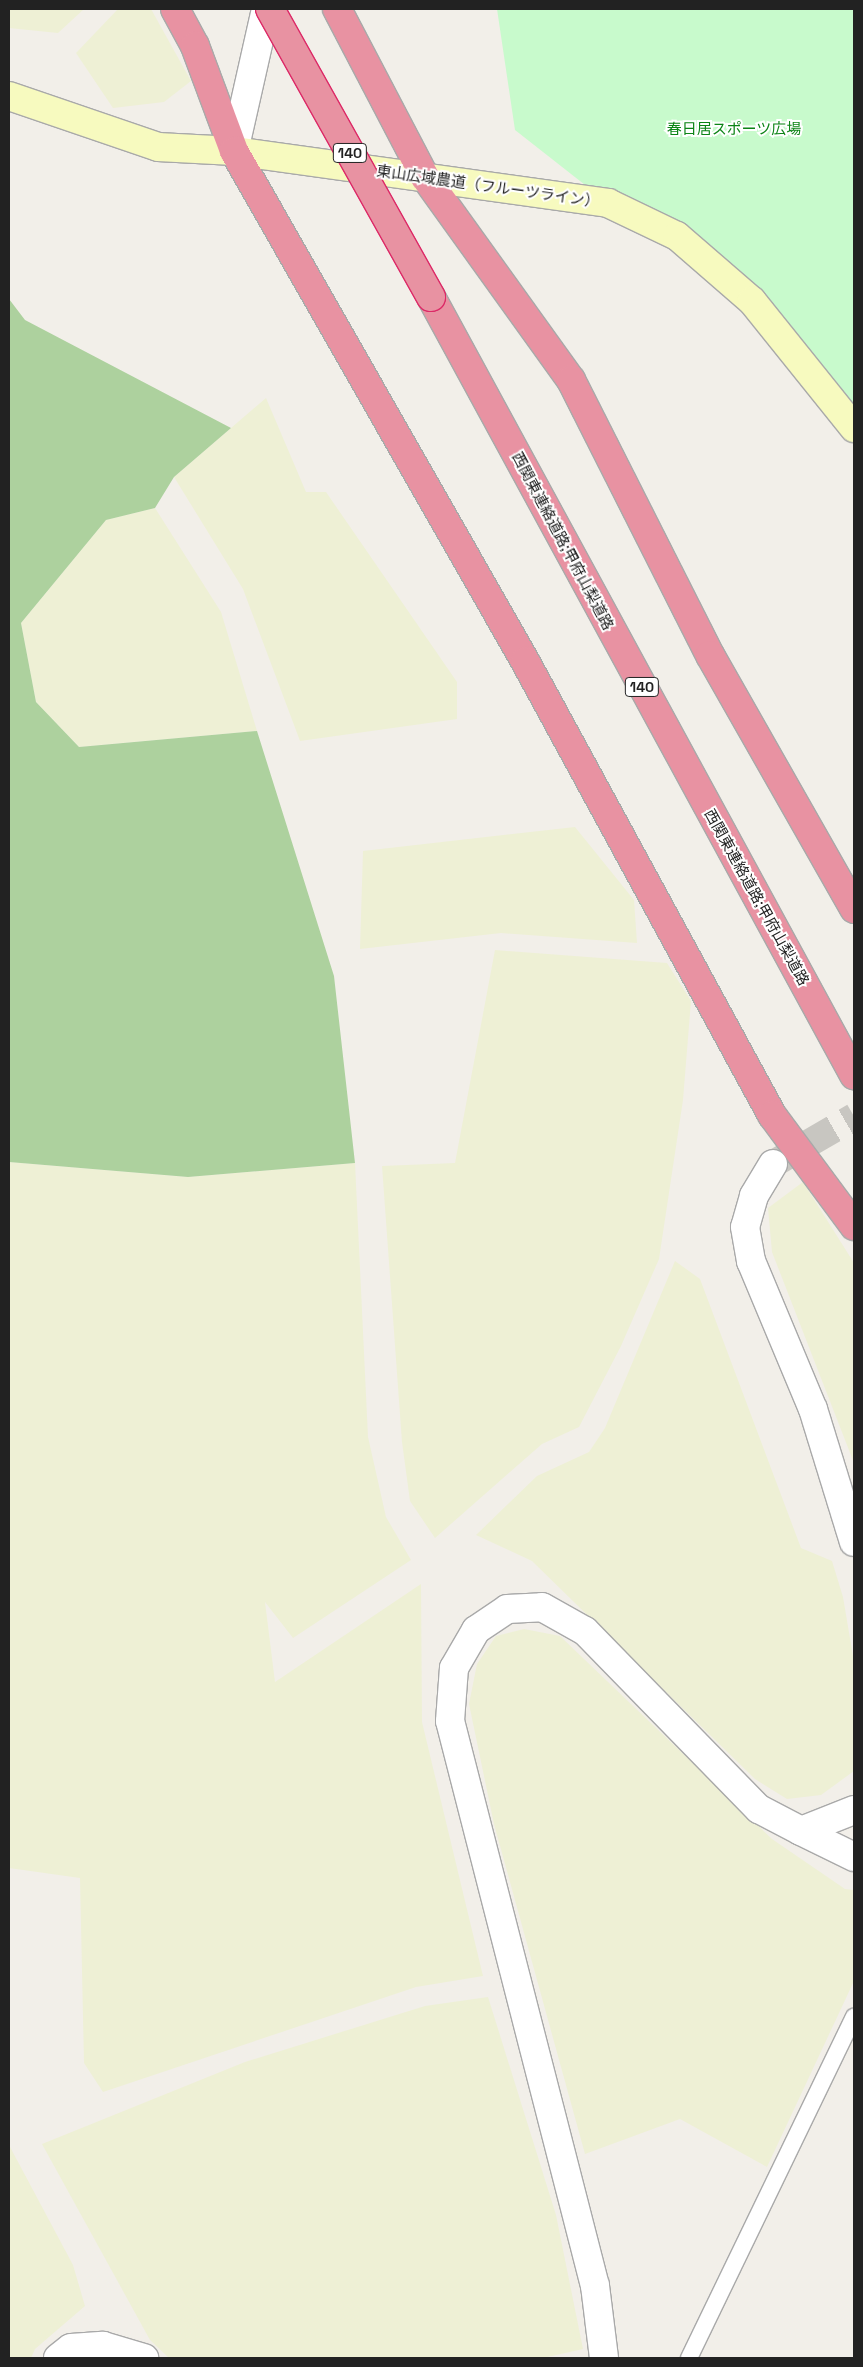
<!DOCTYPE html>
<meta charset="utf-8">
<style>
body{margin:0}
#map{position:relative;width:863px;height:2367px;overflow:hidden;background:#f2efe9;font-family:"Space Grotesk","Noto Sans JP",sans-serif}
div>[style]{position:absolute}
.farmland>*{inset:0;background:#eef0d5}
.forest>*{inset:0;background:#add19e}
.park>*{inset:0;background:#c8facc}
.street-tunnel>*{height:28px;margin-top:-14px;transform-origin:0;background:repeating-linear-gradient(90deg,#c8c6c1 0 28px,transparent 0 42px)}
.roads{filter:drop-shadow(1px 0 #a9a9a9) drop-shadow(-1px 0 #a9a9a9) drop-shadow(0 1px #a9a9a9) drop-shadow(0 -1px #a9a9a9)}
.lane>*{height:16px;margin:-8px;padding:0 8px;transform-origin:8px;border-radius:8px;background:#fff}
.street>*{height:28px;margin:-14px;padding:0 14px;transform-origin:14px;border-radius:14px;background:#fff}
.secondary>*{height:28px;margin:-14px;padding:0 14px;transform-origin:14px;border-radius:14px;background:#f7fabf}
.highway>*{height:28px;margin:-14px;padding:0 14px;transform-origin:14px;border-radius:14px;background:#e892a2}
.bridges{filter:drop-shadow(1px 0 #dc2a67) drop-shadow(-1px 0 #dc2a67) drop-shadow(0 1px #dc2a67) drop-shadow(0 -1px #dc2a67)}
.highway-bridge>*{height:28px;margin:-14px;padding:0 14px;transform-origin:14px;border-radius:14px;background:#e892a2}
span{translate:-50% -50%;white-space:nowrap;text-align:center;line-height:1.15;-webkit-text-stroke:4px #fff;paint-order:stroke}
.shield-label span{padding:1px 4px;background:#fff;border:1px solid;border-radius:4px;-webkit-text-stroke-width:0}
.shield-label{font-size:14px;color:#222;font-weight:700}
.park-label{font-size:15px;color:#0c8416}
.street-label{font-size:15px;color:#222}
.frame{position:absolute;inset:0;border:10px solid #222;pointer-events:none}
</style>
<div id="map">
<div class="farmland">
<i style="clip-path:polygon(9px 9px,84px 9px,58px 33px,9px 28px)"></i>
<i style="clip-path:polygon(118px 9px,151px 9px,191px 81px,164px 102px,113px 108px,76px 53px)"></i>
<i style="clip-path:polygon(266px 398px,306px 492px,326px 492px,457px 682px,457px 719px,300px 741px,243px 589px,174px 477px)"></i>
<i style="clip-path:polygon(155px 508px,221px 612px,257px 731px,79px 747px,36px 702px,21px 623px,106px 520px)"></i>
<i style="clip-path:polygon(575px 827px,634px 900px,637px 943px,501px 933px,360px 949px,363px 851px)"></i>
<i style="clip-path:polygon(495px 950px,667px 963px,691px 1001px,683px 1100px,659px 1259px,621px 1346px,579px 1427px,542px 1444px,435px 1538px,410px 1501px,402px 1442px,382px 1166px,455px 1163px)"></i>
<i style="clip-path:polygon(9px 1162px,188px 1177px,355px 1163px,368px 1437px,386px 1517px,411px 1560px,293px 1638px,265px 1602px,275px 1682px,421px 1584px,422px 1722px,483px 1976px,416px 1987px,103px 2092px,84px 2063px,80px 1878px,9px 1868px)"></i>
<i style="clip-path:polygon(803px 1182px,854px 1263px,854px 1463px,772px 1252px,768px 1208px)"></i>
<i style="clip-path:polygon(675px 1261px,700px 1279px,801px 1548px,832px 1561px,843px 1597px,854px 1662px,854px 1771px,821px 1795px,787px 1799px,755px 1779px,532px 1561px,476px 1535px,537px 1476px,589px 1452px,605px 1428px)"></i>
<i style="clip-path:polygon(524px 1629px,560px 1636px,772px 1839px,845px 1889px,854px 1890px,854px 1981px,767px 2167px,680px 2119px,585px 2154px,494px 1824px,469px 1704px,477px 1664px,496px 1636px)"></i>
<i style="clip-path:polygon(488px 1997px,556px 2215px,583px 2349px,543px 2358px,169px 2358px,150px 2340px,42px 2144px,245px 2062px,425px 2006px)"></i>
<i style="clip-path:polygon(9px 2145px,73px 2265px,85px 2306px,35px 2349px,31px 2358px,9px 2358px)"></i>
</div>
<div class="forest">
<i style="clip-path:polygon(9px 299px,25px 320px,231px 428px,174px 477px,155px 508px,106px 520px,21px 623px,36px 702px,79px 747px,257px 731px,334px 976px,355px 1163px,188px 1177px,9px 1162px)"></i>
</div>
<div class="park">
<i style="clip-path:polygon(497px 9px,854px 9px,854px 428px,752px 301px,608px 203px,515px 130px)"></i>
</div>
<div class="street-tunnel">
<i style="left:773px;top:1164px;width:94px;rotate:-30.1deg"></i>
</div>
<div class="roads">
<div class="lane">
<i style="left:689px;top:2358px;width:379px;rotate:-64.2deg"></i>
</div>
<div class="street">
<i style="left:234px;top:151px;width:146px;rotate:-77.3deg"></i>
<i style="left:773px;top:1164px;width:37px;rotate:121deg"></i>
<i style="left:754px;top:1196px;width:32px;rotate:106deg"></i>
<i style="left:745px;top:1227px;width:35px;rotate:80deg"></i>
<i style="left:751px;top:1261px;width:160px;rotate:67.3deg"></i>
<i style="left:813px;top:1409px;width:139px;rotate:72.9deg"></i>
<i style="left:801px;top:1831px;width:59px;rotate:26.1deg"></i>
<i style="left:58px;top:2358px;width:16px;rotate:-38deg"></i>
<i style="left:71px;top:2348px;width:32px;rotate:-4deg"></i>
<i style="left:103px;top:2346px;width:43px;rotate:16.3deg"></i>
<i style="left:604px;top:2358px;width:73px;rotate:-97.1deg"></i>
<i style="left:595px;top:2286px;width:583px;rotate:-104.39deg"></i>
<i style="left:450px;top:1721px;width:53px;rotate:-85.7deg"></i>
<i style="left:454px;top:1668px;width:44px;rotate:-59.9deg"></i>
<i style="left:476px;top:1630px;width:37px;rotate:-34deg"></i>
<i style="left:507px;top:1609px;width:35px;rotate:-3deg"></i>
<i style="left:542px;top:1607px;width:49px;rotate:29.2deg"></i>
<i style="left:585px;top:1631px;width:249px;rotate:45.7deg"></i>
<i style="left:759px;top:1809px;width:47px;rotate:27.6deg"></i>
<i style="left:801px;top:1831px;width:57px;rotate:-21.6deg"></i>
</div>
<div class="secondary">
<i style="left:9px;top:96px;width:157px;rotate:18.9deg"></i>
<i style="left:158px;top:147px;width:76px;rotate:3deg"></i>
<i style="left:234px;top:151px;width:378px;rotate:7.9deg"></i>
<i style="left:608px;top:203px;width:76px;rotate:25.6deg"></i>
<i style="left:677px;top:236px;width:99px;rotate:40.9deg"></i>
<i style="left:752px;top:301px;width:163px;rotate:51.2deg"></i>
</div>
<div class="highway">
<i style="left:175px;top:9px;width:42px;rotate:61.6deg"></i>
<i style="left:195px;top:46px;width:112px;rotate:69.6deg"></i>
<i style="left:234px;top:151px;width:587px;rotate:60.29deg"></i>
<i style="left:525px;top:661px;width:517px;rotate:61.45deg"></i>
<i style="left:772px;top:1115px;width:138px;rotate:53.5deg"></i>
<i style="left:337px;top:9px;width:190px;rotate:62.4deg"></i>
<i style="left:425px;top:177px;width:250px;rotate:54.3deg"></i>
<i style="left:571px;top:380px;width:308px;rotate:63.2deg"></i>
<i style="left:710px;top:655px;width:292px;rotate:60.4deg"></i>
<i style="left:431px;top:297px;width:886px;rotate:61.47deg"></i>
</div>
</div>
<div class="bridges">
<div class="highway-bridge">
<i style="left:270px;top:9px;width:330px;rotate:60.8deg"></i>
</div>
</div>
<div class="shield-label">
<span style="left:350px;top:153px">140</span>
<span style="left:642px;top:687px">140</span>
</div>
<div class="park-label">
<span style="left:734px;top:129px">春日居スポーツ広場</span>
</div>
<div class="street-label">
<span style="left:488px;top:186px;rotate:8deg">東山広域農道（フルーツライン）</span>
<span style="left:563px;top:541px;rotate:62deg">西関東連絡道路;甲府山梨道路</span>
<span style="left:757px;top:897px;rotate:61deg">西関東連絡道路;甲府山梨道路</span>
</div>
<div class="frame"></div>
</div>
